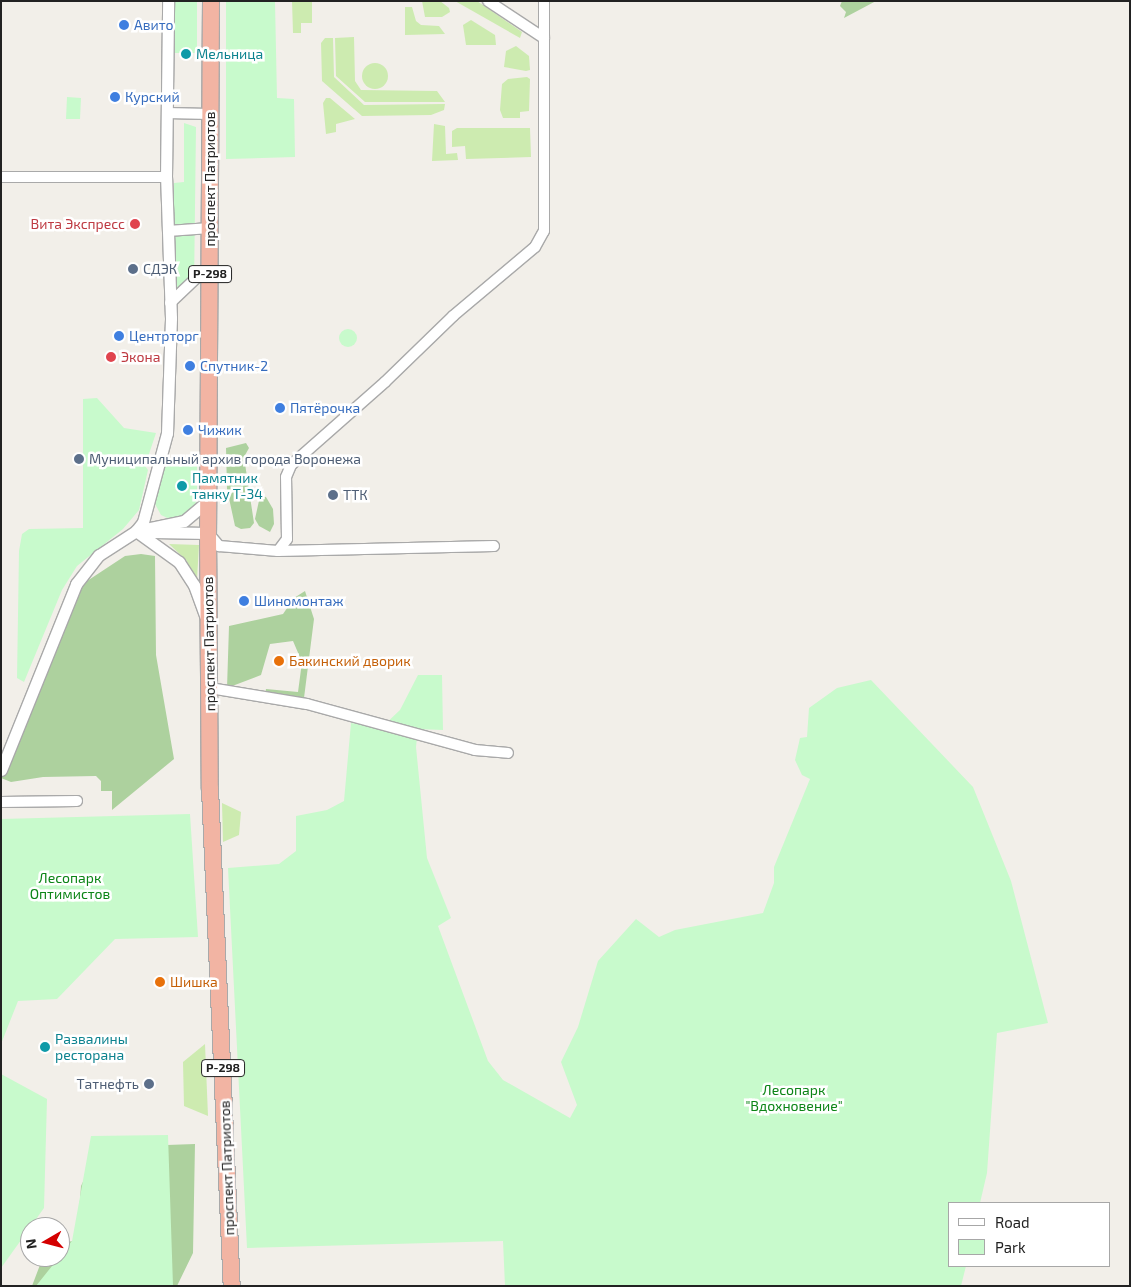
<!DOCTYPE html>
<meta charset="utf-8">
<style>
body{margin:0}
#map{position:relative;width:1131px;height:1287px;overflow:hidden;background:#f2efe9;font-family:"Exo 2",sans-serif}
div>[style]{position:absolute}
.grass>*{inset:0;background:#cdebb0}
.round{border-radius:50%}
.forest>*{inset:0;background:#add19e}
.park>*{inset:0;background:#c8facc}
.roads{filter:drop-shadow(1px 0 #a9a9a9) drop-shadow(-1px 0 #a9a9a9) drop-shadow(0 1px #a9a9a9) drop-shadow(0 -1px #a9a9a9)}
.minor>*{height:10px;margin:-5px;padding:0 5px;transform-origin:5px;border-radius:5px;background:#fff}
.tertiary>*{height:11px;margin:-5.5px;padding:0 5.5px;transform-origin:5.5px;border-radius:5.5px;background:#fff}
.trunk>*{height:16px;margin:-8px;padding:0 8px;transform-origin:8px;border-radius:8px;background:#f2b4a3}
.dots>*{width:14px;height:14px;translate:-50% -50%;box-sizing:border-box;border:2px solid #fff;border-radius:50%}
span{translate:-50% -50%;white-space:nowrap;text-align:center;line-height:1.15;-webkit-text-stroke:5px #fff;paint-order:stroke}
.shield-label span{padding:1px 4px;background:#fff;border:1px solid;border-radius:4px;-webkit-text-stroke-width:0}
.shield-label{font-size:12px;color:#222;font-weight:700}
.shop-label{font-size:14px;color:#366cbe}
.left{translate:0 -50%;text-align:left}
.culture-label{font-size:14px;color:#0d838f}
.street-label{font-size:14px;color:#222}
.health-label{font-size:14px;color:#be3a42}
.right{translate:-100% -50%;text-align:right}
.service-label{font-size:14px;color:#4e5e75}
.food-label{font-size:14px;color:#c56008}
.park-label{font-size:14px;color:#0c8416}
.frame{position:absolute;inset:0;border:2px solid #222;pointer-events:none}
.legend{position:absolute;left:948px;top:1202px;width:162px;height:65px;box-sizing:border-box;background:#fff;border:1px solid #a7a7a7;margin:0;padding:6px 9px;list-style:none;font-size:15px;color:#222}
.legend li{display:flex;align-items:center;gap:10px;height:25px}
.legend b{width:25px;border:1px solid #a7a7a7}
.north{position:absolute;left:20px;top:1217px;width:50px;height:50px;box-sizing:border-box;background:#fff;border:1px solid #a7a7a7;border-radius:50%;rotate:262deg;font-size:14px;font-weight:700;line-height:20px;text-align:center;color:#222}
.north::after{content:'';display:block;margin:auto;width:18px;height:22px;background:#d40000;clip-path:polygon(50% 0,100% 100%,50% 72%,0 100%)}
</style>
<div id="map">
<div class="grass">
<i style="clip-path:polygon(292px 1px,312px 1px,312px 23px,301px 23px,301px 33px,293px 33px)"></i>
<i style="clip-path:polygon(422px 1px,440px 1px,449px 8px,450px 12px,442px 17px,425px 17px)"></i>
<i style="clip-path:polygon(455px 1px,477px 1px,522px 32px,520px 38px)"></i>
<i style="clip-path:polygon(405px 7px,412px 7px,416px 21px,421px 25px,439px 26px,445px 34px,405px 35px)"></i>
<i style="clip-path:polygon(471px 20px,495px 35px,496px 45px,466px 45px,463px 25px)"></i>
<i style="clip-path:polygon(354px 37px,355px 81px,361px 90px,437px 91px,445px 102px,365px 102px,336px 76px,335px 38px)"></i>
<i style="clip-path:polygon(325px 38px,333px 38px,334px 77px,364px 105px,445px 104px,444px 110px,431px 115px,362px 116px,322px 81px,321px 43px)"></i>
<i style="clip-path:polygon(516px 46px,529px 56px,530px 70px,526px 71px,504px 67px,506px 51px)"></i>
<i class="round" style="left:362px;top:63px;width:26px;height:26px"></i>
<i style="clip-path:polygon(527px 77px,530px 79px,529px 111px,520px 112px,520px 118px,503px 118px,500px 110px,502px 84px,508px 79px)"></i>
<i style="clip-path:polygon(326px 98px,330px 98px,355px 119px,336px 124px,336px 132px,326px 134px,323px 103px)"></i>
<i style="clip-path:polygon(434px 124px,445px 126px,446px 154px,457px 153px,458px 160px,432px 161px)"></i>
<i style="clip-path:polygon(457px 128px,530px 128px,531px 157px,466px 159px,465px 146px,452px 147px,452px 131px)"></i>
<i style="clip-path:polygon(169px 544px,199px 545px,197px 580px,186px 560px)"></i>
<i style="clip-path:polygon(222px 803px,241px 812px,239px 835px,223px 842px)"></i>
<i style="clip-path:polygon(205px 1044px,208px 1116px,184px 1106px,183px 1062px)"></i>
</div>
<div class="forest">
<i style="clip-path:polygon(842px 1px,876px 1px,844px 18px,846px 12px,840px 6px)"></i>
<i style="clip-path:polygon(246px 443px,249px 448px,244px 457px,254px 523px,250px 528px,241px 529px,235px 526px,227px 489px,226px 448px)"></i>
<i style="clip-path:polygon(260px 496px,266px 497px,273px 509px,274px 524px,270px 532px,259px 526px,255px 519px)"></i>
<i style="clip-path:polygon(141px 554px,155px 556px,156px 655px,174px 759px,112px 810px,112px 791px,101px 791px,101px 781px,96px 776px,43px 777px,11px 782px,1px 778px,81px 585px,125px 556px)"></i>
<i style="clip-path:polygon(305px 591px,314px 619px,304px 698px,265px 694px,266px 689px,298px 692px,302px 662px,293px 641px,270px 644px,261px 675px,227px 688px,229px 626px,283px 614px,294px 598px)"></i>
<i style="clip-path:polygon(195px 1144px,193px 1253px,177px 1286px,32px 1286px,43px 1257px,60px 1257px,60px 1242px,77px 1241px,81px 1186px,90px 1167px,139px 1146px)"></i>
</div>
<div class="park">
<i style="clip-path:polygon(175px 1px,197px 1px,197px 53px,174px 53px)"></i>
<i style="clip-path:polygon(226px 1px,275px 2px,277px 98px,294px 99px,295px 157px,226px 159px)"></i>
<i style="clip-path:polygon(67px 97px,81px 98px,80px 119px,66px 119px)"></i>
<i style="clip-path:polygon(184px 123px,196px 127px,194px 288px,174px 306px,174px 183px,184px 182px)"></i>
<i class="round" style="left:339px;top:329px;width:18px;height:18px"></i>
<i style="clip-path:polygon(97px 398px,124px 428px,156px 433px,145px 466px,148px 470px,139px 510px,123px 529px,77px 566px,62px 590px,24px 682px,17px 678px,19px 551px,22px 534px,29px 529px,83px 528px,83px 399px)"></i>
<i style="clip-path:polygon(197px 457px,197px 500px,189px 516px,174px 521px,161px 515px,155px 504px,166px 460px)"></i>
<i style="clip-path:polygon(418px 675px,442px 675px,443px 730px,418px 729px,416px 747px,427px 858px,451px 918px,438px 926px,488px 1061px,503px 1080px,570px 1118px,577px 1105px,561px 1062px,578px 1027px,598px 961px,636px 919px,659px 937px,675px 930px,763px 913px,774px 883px,774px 867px,810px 779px,802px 775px,795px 760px,800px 738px,807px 737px,809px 708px,837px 688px,871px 680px,973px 787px,1011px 881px,1048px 1023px,997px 1033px,987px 1173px,980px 1203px,950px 1203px,950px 1266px,966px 1266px,961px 1286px,505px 1286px,503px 1241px,247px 1248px,228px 868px,279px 864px,296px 851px,296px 816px,327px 810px,344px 801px,351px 723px,381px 728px,400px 710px)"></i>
<i style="clip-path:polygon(190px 814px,198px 937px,115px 939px,57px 999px,18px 1001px,1px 1044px,1px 819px)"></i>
<i style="clip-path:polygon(1px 1074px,47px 1099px,44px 1208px,1px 1268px)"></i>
<i style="clip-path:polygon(168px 1135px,173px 1286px,36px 1286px,72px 1241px,91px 1136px)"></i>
</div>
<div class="roads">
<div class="minor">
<i style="left:488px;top:1px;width:67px;rotate:33.5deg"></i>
<i style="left:167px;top:113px;width:43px;rotate:1.3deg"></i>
<i style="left:1px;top:177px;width:165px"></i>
<i style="left:168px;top:231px;width:42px;rotate:-4.1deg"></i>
<i style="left:170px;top:303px;width:55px;rotate:-43.5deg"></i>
<i style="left:209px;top:534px;width:16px;rotate:50deg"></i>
<i style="left:219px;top:546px;width:59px;rotate:4.8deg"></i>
<i style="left:278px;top:551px;width:216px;rotate:-1.3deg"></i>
<i style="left:278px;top:551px;width:15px;rotate:-53deg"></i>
<i style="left:287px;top:539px;width:62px;rotate:-90.9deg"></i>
<i style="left:286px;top:477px;width:13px;rotate:-67deg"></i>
<i style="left:291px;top:465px;width:125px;rotate:-41.4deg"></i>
<i style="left:385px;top:382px;width:95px;rotate:-44.1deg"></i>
<i style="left:453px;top:316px;width:107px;rotate:-40.1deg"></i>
<i style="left:535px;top:247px;width:18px;rotate:-61deg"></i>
<i style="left:544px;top:231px;width:230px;rotate:-90deg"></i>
<i style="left:210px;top:688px;width:98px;rotate:9.4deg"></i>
<i style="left:307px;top:704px;width:174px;rotate:15.3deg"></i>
<i style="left:475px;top:750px;width:33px;rotate:5deg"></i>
<i style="left:1px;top:802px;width:76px;rotate:-0.8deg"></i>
</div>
<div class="tertiary">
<i style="left:136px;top:531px;width:53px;rotate:35.8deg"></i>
<i style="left:179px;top:562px;width:27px;rotate:57deg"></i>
<i style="left:194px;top:585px;width:33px;rotate:70deg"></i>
<i style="left:136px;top:531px;width:49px;rotate:-11.8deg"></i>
<i style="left:184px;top:521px;width:31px;rotate:-40deg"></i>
<i style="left:153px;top:532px;width:55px;rotate:1deg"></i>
<i style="left:1px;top:770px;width:201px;rotate:-68deg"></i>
<i style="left:76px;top:584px;width:37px;rotate:-52deg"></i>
<i style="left:99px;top:555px;width:44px;rotate:-33deg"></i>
<i style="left:136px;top:531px;width:11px;rotate:-52deg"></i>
<i style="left:143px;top:522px;width:92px;rotate:-74.9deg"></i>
<i style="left:167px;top:433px;width:115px;rotate:-88deg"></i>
<i style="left:171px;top:318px;width:141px;rotate:-92deg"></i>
<i style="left:166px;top:177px;width:176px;rotate:-89.3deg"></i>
</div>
<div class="trunk">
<i style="left:211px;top:1px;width:532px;rotate:90.32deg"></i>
<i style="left:208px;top:533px;width:256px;rotate:89.6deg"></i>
<i style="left:210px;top:789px;width:497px;rotate:87.5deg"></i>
</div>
</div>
<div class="dots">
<i style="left:124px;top:25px;background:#3f7fe0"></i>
<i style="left:186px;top:54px;background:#0f9aa8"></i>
<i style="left:115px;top:97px;background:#3f7fe0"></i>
<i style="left:135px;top:224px;background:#e0444e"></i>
<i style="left:133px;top:269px;background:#5c6f8a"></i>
<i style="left:119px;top:336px;background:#3f7fe0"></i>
<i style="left:111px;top:357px;background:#e0444e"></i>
<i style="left:190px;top:366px;background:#3f7fe0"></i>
<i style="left:280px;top:408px;background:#3f7fe0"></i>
<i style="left:188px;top:430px;background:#3f7fe0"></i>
<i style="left:79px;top:459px;background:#5c6f8a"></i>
<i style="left:182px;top:486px;background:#0f9aa8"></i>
<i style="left:333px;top:495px;background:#5c6f8a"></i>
<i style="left:244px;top:601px;background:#3f7fe0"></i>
<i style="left:279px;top:661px;background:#e8710a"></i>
<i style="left:160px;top:982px;background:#e8710a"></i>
<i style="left:45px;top:1047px;background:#0f9aa8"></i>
<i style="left:149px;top:1084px;background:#5c6f8a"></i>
</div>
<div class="shield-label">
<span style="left:210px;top:274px">Р-298</span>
<span style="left:223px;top:1068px">Р-298</span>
</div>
<div class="shop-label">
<span class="left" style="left:134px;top:25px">Авито</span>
<span class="left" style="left:125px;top:97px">Курский</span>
<span class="left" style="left:129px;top:336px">Центрторг</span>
<span class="left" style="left:200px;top:366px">Спутник-2</span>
<span class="left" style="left:290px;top:408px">Пятёрочка</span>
<span class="left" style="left:198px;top:430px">Чижик</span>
<span class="left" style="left:254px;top:601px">Шиномонтаж</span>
</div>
<div class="culture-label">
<span class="left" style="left:196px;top:54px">Мельница</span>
<span class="left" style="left:192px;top:486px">Памятник<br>танку Т-34</span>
<span class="left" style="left:55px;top:1047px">Развалины<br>ресторана</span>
</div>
<div class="street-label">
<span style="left:210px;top:179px;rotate:-90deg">проспект Патриотов</span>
<span style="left:209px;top:644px;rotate:-91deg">проспект Патриотов</span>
<span style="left:227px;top:1168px;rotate:-92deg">проспект Патриотов</span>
</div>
<div class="health-label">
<span class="right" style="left:125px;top:224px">Вита Экспресс</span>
<span class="left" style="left:121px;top:357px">Экона</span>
</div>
<div class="service-label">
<span class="left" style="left:143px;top:269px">СДЭК</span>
<span class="left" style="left:89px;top:459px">Муниципальный архив города Воронежа</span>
<span class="left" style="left:343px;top:495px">ТТК</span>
<span class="right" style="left:139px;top:1084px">Татнефть</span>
</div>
<div class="food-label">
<span class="left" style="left:289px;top:661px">Бакинский дворик</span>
<span class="left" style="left:170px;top:982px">Шишка</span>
</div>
<div class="park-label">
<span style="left:70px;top:886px">Лесопарк<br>Оптимистов</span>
<span style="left:794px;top:1098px">Лесопарк<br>"Вдохновение"</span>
</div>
<div class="frame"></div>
<ul class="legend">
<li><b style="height:6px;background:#fff"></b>Road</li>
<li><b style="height:14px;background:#c8facc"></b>Park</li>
</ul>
<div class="north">N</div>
</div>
